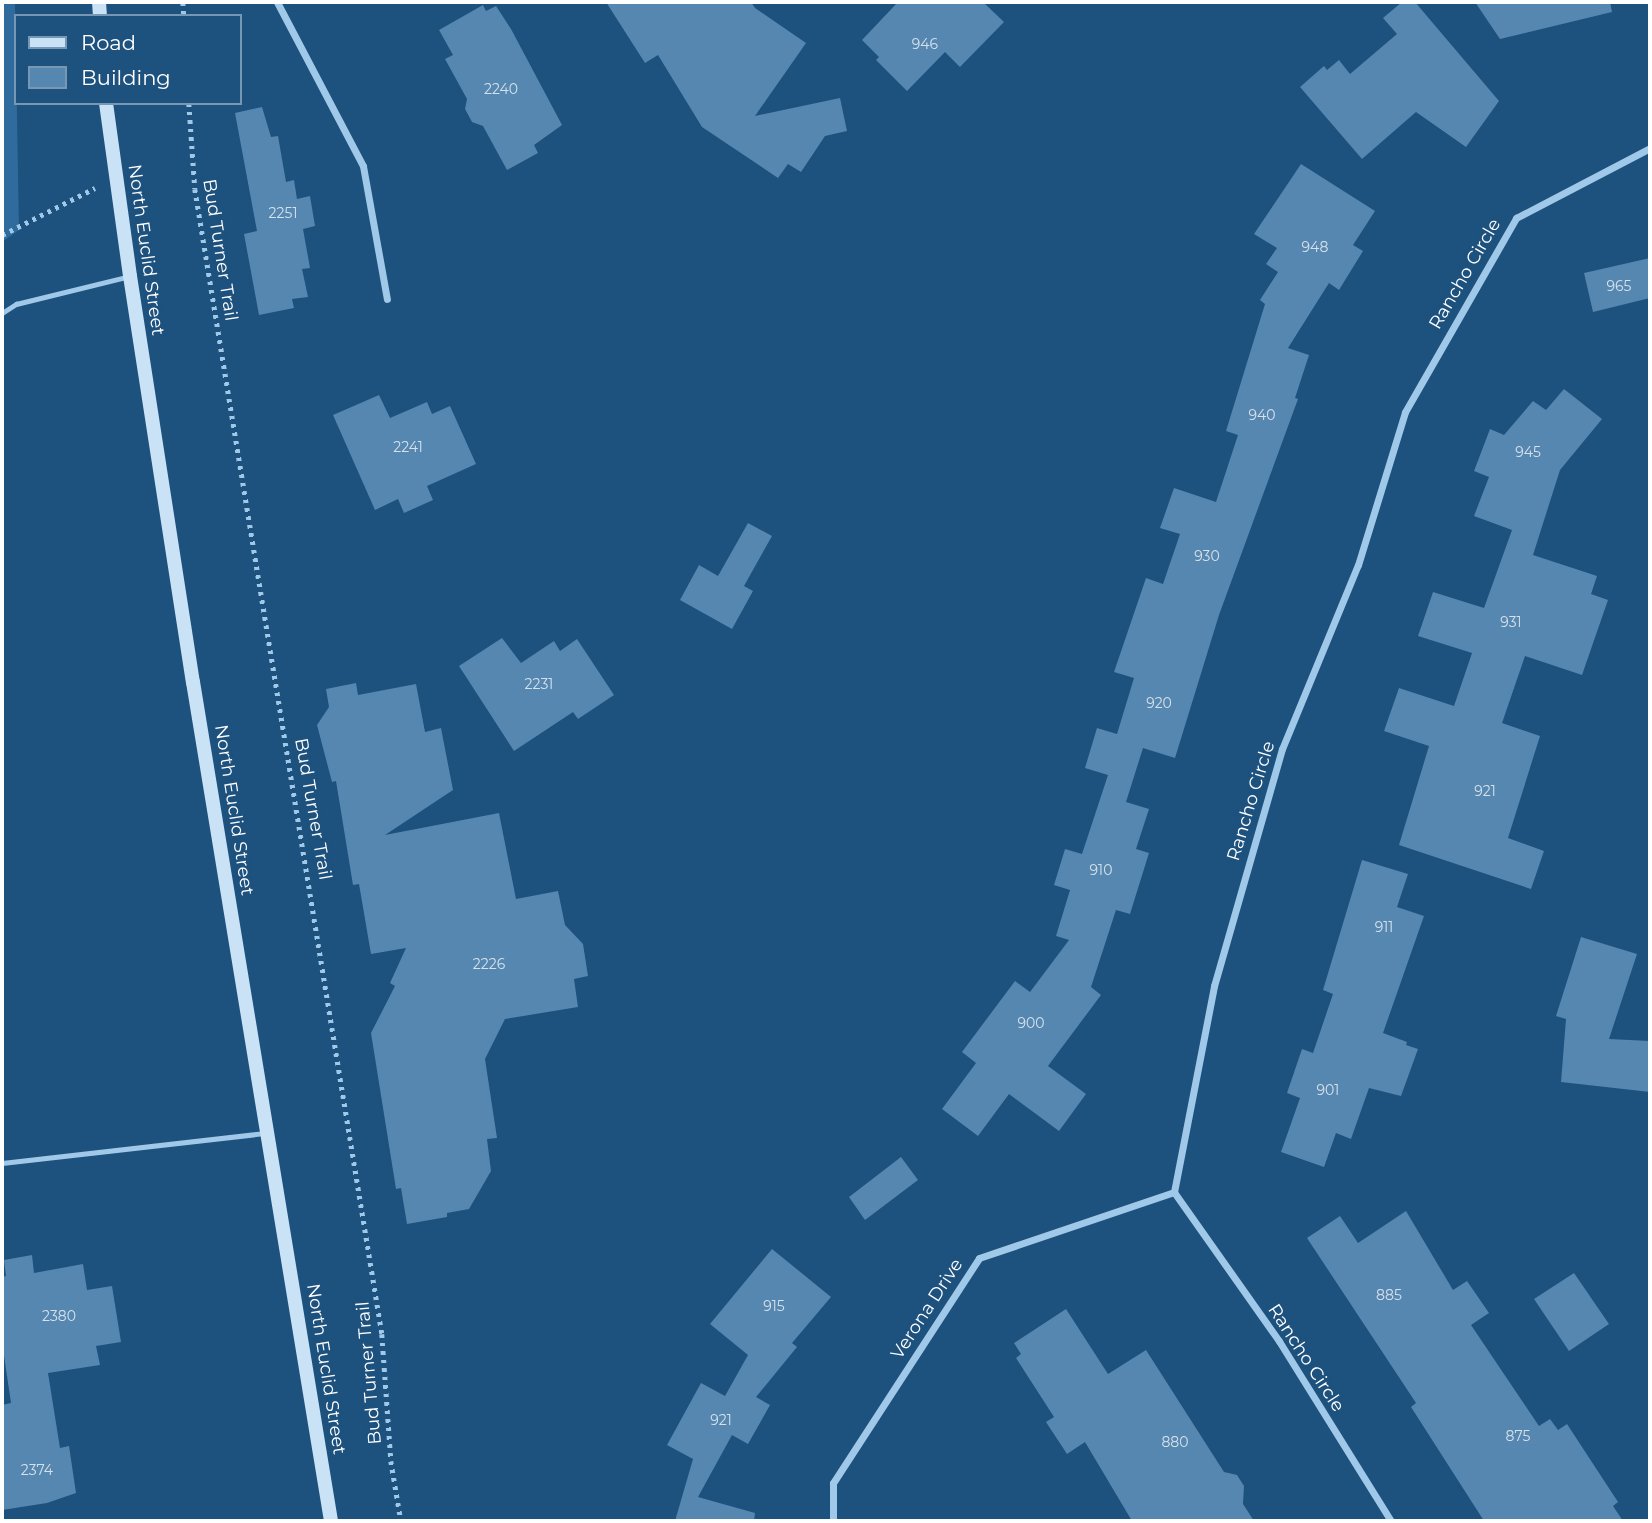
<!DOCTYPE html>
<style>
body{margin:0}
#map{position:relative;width:1652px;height:1523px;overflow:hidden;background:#1d517e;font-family:Montserrat,sans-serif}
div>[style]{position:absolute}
.green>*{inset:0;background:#2f6b9c}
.building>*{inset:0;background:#5687b0}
.path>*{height:4.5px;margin-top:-2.25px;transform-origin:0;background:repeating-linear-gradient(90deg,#a0c8e8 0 3.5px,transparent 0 8.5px)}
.lane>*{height:5px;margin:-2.5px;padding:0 2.5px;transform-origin:2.5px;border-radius:2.5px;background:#a0c8e8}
.street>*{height:7px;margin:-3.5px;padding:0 3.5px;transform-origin:3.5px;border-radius:3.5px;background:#a0c8e8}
.secondary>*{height:14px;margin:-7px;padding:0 7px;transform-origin:7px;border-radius:7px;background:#cae2f6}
span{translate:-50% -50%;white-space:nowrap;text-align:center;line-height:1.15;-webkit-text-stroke:6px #1d517e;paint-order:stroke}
.number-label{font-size:14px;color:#d5e1eb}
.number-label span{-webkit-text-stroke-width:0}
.street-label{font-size:18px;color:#fff}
.frame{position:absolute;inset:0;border:4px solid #fff;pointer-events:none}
.legend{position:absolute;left:14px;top:14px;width:228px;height:91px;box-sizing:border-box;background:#1d517e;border:2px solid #7797b2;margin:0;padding:9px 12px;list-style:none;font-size:21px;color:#fff}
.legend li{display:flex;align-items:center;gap:14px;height:35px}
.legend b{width:35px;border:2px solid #7797b2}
</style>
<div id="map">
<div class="green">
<i style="clip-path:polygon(2px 2px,15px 2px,19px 230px,2px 242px)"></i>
</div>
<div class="building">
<i style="clip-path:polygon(606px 2px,751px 2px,755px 8px,806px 43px,755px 116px,840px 98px,847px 131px,825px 136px,801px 172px,788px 164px,778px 178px,702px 127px,658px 55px,645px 63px)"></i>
<i style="clip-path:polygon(898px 2px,983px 2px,1004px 22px,960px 67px,945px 52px,907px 91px,876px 60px,879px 57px,862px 40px)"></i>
<i style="clip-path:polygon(1402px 2px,1415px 2px,1499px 101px,1466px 147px,1416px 112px,1362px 159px,1300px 87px,1324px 66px,1327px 70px,1339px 60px,1350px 74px,1397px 34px,1383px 18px)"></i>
<i style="clip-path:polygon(1475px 2px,1610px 2px,1612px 12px,1500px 39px)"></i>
<i style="clip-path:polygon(483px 5px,486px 11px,496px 6px,511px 29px,562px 125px,534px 145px,538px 153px,507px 170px,483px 126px,472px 122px,465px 109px,467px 99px,445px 59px,453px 55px,439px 30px)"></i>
<i style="clip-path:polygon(262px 107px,271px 137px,278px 136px,286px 182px,294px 180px,297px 199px,310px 196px,315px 226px,303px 229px,310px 268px,302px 269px,308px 297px,292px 299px,294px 308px,259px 315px,244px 234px,257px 231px,235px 113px)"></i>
<i style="clip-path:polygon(1301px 164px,1375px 211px,1353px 245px,1363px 251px,1339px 290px,1329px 283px,1288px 348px,1309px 355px,1295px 398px,1298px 399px,1219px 615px,1175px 758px,1143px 748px,1126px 802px,1149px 809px,1136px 849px,1149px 853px,1130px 914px,1116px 910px,1091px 987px,1101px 995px,1048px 1066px,1086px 1094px,1059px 1131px,1009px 1094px,978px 1136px,942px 1109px,976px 1063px,962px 1052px,1015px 981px,1030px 992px,1069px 940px,1056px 936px,1070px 890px,1054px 885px,1065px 849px,1082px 854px,1108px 775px,1085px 768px,1097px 728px,1117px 734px,1134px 678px,1114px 672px,1146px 578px,1163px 584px,1180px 534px,1160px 528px,1174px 488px,1216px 502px,1238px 435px,1226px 431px,1265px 304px,1260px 300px,1278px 272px,1266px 264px,1277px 248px,1254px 234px)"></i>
<i style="clip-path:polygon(1650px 258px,1650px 298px,1593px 312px,1584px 273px)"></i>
<i style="clip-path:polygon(1564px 389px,1602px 419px,1560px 470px,1533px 555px,1597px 576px,1591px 594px,1608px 600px,1582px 675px,1525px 656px,1502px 723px,1540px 736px,1508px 838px,1544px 851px,1531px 889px,1399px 845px,1429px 746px,1384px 731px,1399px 688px,1454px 706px,1472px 653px,1418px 636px,1433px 592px,1484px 608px,1512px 530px,1474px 516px,1489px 477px,1474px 471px,1490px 429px,1504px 435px,1533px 401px,1546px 410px)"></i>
<i style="clip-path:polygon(379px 395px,390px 418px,427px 402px,432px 414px,450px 406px,476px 464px,427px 486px,433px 500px,404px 513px,398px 499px,375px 510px,333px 415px)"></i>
<i style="clip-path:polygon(748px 523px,772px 536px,744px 586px,753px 591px,732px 629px,680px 600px,699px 565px,718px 576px)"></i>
<i style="clip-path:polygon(502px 638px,521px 663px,554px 641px,560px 651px,577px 639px,614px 695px,578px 719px,573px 712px,514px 751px,459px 666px)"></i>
<i style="clip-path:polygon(356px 683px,358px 695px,416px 684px,425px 732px,441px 728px,453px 790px,385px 835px,499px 813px,516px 899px,558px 891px,565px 925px,583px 944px,588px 976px,574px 979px,578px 1007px,505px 1019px,485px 1059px,497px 1138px,487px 1139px,491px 1171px,469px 1209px,447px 1213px,447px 1217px,407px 1224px,401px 1188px,396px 1189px,371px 1033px,395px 986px,390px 983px,406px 948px,371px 954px,359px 884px,353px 885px,336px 781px,332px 782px,317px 725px,329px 707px,326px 689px)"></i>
<i style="clip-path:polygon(1362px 860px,1408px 874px,1397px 907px,1424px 916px,1383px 1033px,1407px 1042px,1406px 1045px,1418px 1049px,1401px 1096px,1369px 1088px,1351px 1139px,1336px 1133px,1324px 1167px,1281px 1152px,1300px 1098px,1287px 1093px,1302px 1049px,1313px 1053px,1333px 994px,1323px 990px)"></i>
<i style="clip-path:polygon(1581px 937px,1637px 954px,1609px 1039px,1650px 1041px,1650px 1092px,1561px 1082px,1566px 1019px,1556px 1016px)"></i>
<i style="clip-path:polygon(901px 1157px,918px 1180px,865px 1220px,849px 1197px)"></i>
<i style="clip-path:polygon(1406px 1211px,1453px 1290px,1467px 1281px,1489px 1313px,1471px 1325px,1539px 1426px,1550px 1419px,1558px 1430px,1567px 1424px,1618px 1502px,1613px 1506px,1623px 1521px,1484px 1521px,1411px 1407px,1416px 1403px,1307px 1238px,1340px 1216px,1358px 1243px)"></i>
<i style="clip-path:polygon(772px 1249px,831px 1297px,792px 1343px,797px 1347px,756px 1397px,770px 1405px,748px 1444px,732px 1435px,698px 1497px,755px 1513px,754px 1521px,675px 1521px,693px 1459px,667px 1445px,701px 1383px,725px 1396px,748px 1355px,710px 1324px)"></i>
<i style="clip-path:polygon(32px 1255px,34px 1273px,83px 1264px,87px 1290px,112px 1286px,121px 1342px,96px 1346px,100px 1365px,48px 1373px,60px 1448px,69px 1446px,76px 1493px,47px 1503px,2px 1510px,2px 1405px,11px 1403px,2px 1342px,2px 1277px,6px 1276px,4px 1260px)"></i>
<i style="clip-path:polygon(1574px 1273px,1609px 1324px,1569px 1351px,1534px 1299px)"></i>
<i style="clip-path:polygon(1066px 1309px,1108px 1374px,1146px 1350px,1224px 1472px,1237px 1475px,1244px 1486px,1243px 1504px,1254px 1521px,1132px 1521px,1085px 1442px,1067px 1454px,1046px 1422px,1054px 1417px,1016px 1358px,1021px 1354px,1014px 1343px)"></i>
</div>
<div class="path">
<i style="left:183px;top:2px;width:14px;rotate:86deg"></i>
<i style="left:189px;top:103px;width:86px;rotate:86deg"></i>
<i style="left:195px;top:189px;width:1160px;rotate:80.72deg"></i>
<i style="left:382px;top:1334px;width:127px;rotate:85.9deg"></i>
<i style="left:391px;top:1461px;width:61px;rotate:80.5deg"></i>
<i style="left:2px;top:235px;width:104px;rotate:-26.8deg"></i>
</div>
<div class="lane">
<i style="left:2px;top:313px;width:17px;rotate:-33deg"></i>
<i style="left:16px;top:304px;width:117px;rotate:-13.8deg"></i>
<i style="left:2px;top:1163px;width:266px;rotate:-6.5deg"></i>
</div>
<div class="street">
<i style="left:277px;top:2px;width:185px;rotate:62.3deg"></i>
<i style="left:363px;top:166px;width:135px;rotate:79.8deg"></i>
<i style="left:833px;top:1521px;width:38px;rotate:-90deg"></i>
<i style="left:833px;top:1483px;width:268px;rotate:-57deg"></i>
<i style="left:979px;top:1258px;width:206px;rotate:-18.7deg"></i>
<i style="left:1391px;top:1521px;width:212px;rotate:-121.9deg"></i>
<i style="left:1279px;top:1341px;width:182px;rotate:-125.2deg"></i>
<i style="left:1174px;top:1192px;width:210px;rotate:-79deg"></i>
<i style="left:1214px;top:986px;width:247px;rotate:-74deg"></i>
<i style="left:1282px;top:749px;width:199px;rotate:-67.6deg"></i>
<i style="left:1358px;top:565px;width:160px;rotate:-72.9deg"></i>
<i style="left:1405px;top:412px;width:224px;rotate:-60.2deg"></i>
<i style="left:1516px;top:218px;width:151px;rotate:-27.6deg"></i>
</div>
<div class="secondary">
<i style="left:99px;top:2px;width:14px;rotate:86deg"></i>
<i style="left:106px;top:103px;width:175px;rotate:82.1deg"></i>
<i style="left:130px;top:276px;width:411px;rotate:81.2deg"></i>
<i style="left:193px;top:682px;width:850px;rotate:80.66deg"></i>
</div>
<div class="number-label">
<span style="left:925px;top:44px">946</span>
<span style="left:501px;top:89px">2240</span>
<span style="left:283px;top:213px">2251</span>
<span style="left:1315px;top:247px">948</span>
<span style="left:1619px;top:286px">965</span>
<span style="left:1262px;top:415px">940</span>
<span style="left:408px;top:447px">2241</span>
<span style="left:1528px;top:452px">945</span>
<span style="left:1207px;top:556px">930</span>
<span style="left:1511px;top:622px">931</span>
<span style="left:539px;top:684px">2231</span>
<span style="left:1159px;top:703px">920</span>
<span style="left:1485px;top:791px">921</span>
<span style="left:1101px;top:870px">910</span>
<span style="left:1384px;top:927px">911</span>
<span style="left:489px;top:964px">2226</span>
<span style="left:1031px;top:1023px">900</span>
<span style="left:1328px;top:1090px">901</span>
<span style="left:1389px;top:1295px">885</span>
<span style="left:774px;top:1306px">915</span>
<span style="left:59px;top:1316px">2380</span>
<span style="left:721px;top:1420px">921</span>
<span style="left:1518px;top:1436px">875</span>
<span style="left:1175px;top:1442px">880</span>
<span style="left:37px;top:1470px">2374</span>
</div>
<div class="street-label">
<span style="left:146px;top:250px;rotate:82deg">North Euclid Street</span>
<span style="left:220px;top:250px;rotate:81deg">Bud Turner Trail</span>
<span style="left:1465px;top:274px;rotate:-60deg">Rancho Circle</span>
<span style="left:1251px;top:801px;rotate:-73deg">Rancho Circle</span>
<span style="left:313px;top:809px;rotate:80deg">Bud Turner Trail</span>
<span style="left:234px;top:810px;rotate:81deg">North Euclid Street</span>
<span style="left:927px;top:1309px;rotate:-57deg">Verona Drive</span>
<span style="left:1306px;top:1358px;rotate:57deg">Rancho Circle</span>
<span style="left:326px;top:1369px;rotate:81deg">North Euclid Street</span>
<span style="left:369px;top:1373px;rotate:-95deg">Bud Turner Trail</span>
</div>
<div class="frame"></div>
<ul class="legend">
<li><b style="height:9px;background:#cae2f6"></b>Road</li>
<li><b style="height:19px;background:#5687b0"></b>Building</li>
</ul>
</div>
